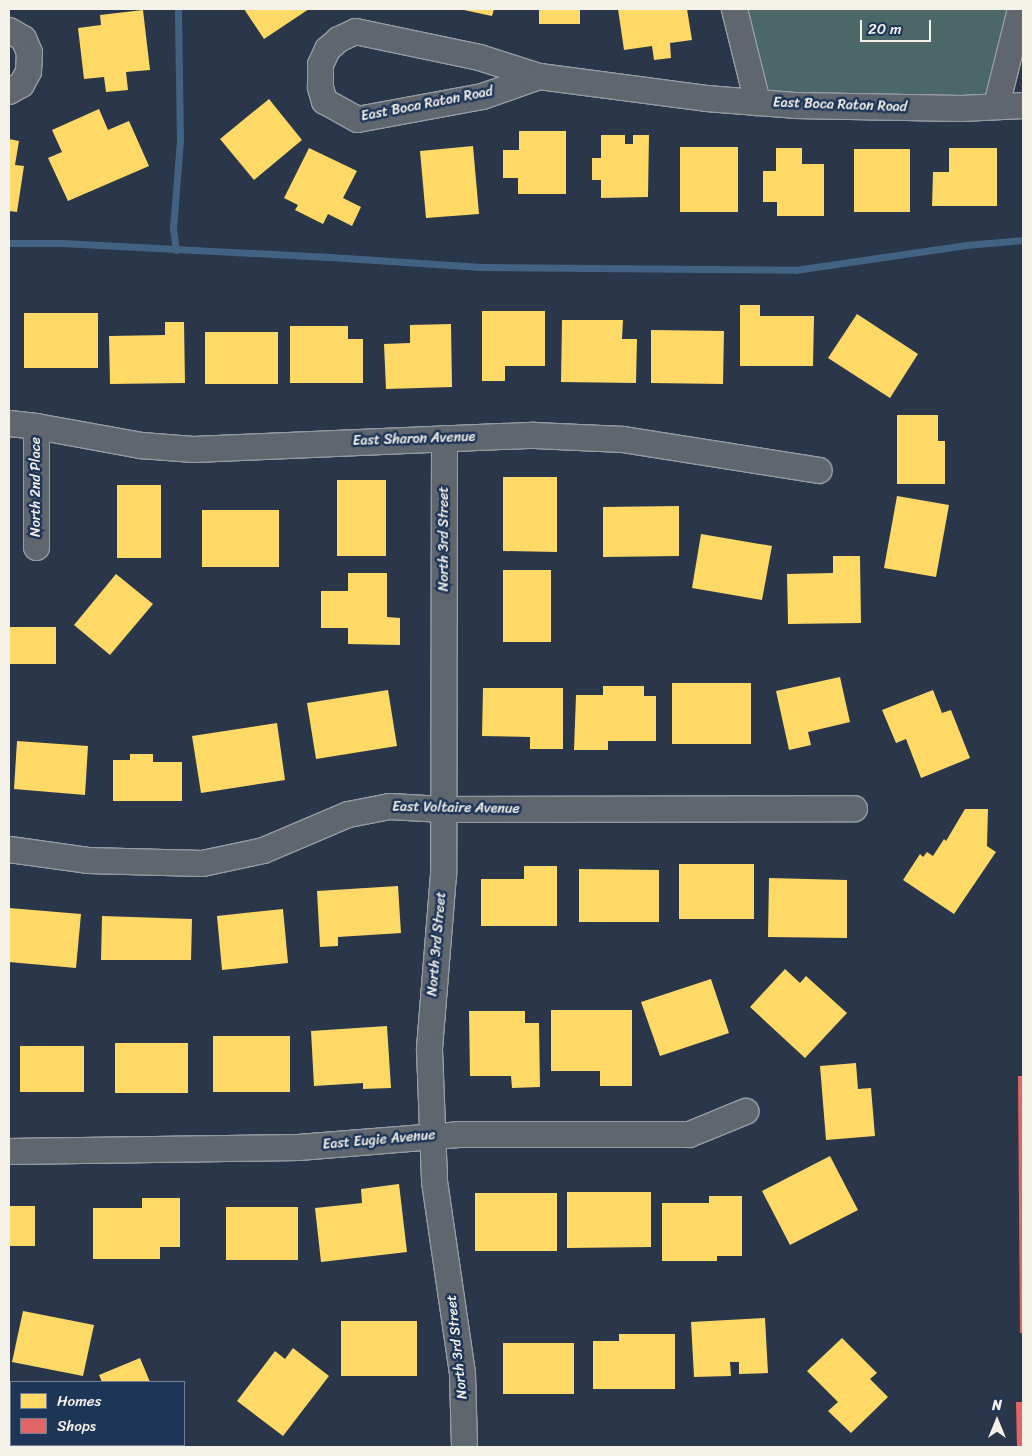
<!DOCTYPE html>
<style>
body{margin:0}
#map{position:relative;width:1032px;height:1456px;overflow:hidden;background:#2a374a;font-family:Sriracha,sans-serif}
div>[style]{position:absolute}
.green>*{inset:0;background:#4b6767}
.homes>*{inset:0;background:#ffd966}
.shops>*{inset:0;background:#e06666}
.stream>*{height:7px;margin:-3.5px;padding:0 3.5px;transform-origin:3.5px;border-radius:3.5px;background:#426284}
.roads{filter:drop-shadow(1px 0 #979ca3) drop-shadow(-1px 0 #979ca3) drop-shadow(0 1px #979ca3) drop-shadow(0 -1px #979ca3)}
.minor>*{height:25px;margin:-12.5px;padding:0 12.5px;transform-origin:12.5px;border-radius:12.5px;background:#60666e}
span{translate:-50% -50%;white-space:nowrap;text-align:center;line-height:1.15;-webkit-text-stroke:5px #1d3557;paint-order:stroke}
.street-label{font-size:14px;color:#f4f1e8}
.frame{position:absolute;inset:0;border:10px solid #f4f1e8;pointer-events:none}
.legend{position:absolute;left:10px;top:1381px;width:175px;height:65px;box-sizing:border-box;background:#1d3557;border:1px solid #738091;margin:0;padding:6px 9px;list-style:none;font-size:15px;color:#f4f1e8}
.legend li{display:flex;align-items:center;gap:10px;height:25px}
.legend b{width:25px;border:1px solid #738091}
.north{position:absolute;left:972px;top:1396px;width:50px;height:50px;-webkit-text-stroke:4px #1d3557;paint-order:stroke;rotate:0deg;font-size:14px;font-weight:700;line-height:20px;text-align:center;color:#f4f1e8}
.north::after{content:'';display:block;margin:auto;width:18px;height:22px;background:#f4f1e8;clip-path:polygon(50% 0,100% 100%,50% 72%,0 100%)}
.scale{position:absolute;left:860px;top:20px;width:71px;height:22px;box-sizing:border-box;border:2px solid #f4f1e8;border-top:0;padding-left:6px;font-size:15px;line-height:18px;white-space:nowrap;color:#f4f1e8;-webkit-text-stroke:4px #1d3557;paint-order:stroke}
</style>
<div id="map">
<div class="green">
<i style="clip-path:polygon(734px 9px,1020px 9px,996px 105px,757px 102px)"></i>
</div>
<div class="homes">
<i style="clip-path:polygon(244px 9px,309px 9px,264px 39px)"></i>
<i style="clip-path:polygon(459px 9px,494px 9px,492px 16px)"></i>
<i style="clip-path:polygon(539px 9px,580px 9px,580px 24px,539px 24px)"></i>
<i style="clip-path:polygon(618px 9px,687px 9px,692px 40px,670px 43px,671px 58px,654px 60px,652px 46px,624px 50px)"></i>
<i style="clip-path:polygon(143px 10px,150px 70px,126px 72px,128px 90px,106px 92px,104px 77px,84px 79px,78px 28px,101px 25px,100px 15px)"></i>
<i style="clip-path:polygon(269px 99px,302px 140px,254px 180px,220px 139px)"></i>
<i style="clip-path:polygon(99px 109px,108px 130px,129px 121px,149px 166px,68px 201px,48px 158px,62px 152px,52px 130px)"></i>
<i style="clip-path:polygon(519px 131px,566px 131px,566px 194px,518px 194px,518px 178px,503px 178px,503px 150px,519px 150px)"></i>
<i style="clip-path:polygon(601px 135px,625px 135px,625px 144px,633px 144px,633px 135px,649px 135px,648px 197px,601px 198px,601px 180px,592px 180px,592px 158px,601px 158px)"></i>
<i style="clip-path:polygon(9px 139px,19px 141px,15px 165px,24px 166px,17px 212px,9px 211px)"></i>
<i style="clip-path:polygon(473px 146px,479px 214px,426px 218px,420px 151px)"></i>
<i style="clip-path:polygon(680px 147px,738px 147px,738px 212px,680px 212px)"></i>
<i style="clip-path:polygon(309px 148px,357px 171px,343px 198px,361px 207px,352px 226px,328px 214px,323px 224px,295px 210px,298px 205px,284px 198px)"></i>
<i style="clip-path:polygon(776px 148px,802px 148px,802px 164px,824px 164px,824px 216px,777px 216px,777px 202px,763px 202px,763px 171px,776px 171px)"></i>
<i style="clip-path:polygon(949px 148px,997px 148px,997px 206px,932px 206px,933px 172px,949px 172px)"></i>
<i style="clip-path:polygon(854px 149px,910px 149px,910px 212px,854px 212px)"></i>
<i style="clip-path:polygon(740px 305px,760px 305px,760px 316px,814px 316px,813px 366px,740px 366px)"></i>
<i style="clip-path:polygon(482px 311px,545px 311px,545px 366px,505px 366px,505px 381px,482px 381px)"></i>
<i style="clip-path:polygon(24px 313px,98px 313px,98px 368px,24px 368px)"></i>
<i style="clip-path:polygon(857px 314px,918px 354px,890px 398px,828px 358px)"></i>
<i style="clip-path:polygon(562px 320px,623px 320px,622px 339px,637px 339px,636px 383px,561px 382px)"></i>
<i style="clip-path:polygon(165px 322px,184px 322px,185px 383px,110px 384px,109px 336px,165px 335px)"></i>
<i style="clip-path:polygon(451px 324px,452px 387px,386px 389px,384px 344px,410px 343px,410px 325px)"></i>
<i style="clip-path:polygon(290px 326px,348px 326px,348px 339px,363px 339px,363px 383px,290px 383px)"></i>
<i style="clip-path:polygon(651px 330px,724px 331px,723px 384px,651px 383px)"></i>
<i style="clip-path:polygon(205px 332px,278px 332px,278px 384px,205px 384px)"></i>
<i style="clip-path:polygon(897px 415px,938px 415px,938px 441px,945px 441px,945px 484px,897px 484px)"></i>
<i style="clip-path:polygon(503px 477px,557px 477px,557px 552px,503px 551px)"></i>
<i style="clip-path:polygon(337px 480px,386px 480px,386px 556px,337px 556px)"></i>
<i style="clip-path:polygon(117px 485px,161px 485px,161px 558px,117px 558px)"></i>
<i style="clip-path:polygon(897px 496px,949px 505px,936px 577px,884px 568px)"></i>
<i style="clip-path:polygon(679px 506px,679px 556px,603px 557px,603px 507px)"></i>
<i style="clip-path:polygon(202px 510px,279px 510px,279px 567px,202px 567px)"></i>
<i style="clip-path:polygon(701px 534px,772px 546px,762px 600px,692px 588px)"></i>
<i style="clip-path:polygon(833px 556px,860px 556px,861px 623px,788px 624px,787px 574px,833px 573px)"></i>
<i style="clip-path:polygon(503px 570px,551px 570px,551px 642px,503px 642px)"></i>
<i style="clip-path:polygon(348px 573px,387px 573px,387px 617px,400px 618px,400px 645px,348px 644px,348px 628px,321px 628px,321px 591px,348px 591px)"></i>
<i style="clip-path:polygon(116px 574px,153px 604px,110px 655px,74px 625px)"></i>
<i style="clip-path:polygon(9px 627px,56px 627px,56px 664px,9px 664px)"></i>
<i style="clip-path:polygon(840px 677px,850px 722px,808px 732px,811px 745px,789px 750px,776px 691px)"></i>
<i style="clip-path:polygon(672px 683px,751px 683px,751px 744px,672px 744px)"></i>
<i style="clip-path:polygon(603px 686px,644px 686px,644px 696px,656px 696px,656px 741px,608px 741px,608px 750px,574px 750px,576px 695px,603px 695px)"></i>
<i style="clip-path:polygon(483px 688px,563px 688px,563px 749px,530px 749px,530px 737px,482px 736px)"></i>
<i style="clip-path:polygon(388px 690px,397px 746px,316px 759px,307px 703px)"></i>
<i style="clip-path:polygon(933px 690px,942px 713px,951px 710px,970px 758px,921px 778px,906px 739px,896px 743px,882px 710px)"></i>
<i style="clip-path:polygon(277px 723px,285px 780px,201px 793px,192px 736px)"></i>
<i style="clip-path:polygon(17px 741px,88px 746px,85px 795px,14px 789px)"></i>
<i style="clip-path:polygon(130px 754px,153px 754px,153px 762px,182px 762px,182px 801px,113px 801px,113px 760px,130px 760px)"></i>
<i style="clip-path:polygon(965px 809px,988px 809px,987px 846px,996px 852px,954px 914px,903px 880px,920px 854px,923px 857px,927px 852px,933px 856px,944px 839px,946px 841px)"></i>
<i style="clip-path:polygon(679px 864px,754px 864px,754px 919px,679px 919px)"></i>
<i style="clip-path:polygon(524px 866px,557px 866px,557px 926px,481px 926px,481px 879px,524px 879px)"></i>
<i style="clip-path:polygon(579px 869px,659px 870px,659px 922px,579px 922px)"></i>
<i style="clip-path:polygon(769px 878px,847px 880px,847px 938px,768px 937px)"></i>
<i style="clip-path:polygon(398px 886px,401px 933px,338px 937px,338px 946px,320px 947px,317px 891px)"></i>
<i style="clip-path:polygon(9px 908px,81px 914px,76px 968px,9px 962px)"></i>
<i style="clip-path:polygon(283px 909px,288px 963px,222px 970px,217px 916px)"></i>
<i style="clip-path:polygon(102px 916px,192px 919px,191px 960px,101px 960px)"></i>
<i style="clip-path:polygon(785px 969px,800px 983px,806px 976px,847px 1013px,805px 1058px,750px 1007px)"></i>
<i style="clip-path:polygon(711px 979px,729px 1033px,660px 1056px,641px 1002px)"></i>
<i style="clip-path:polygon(551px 1010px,632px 1010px,632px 1086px,600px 1086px,600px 1071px,551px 1071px)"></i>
<i style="clip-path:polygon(469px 1011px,525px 1011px,525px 1023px,539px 1023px,540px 1087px,512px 1088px,511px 1076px,470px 1076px)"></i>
<i style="clip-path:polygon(387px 1026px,391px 1088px,363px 1089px,363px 1083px,314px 1086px,311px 1031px)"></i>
<i style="clip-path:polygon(213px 1036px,290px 1036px,290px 1092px,213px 1092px)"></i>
<i style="clip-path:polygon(115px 1043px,188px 1043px,188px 1093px,115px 1093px)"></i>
<i style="clip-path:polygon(20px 1046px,84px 1046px,84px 1092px,20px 1092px)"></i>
<i style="clip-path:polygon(856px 1063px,858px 1089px,871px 1088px,875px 1136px,826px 1140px,820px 1066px)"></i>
<i style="clip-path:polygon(830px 1156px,858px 1210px,790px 1245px,762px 1191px)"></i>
<i style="clip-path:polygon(399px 1184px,407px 1252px,321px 1262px,315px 1208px,362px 1203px,361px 1189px)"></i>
<i style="clip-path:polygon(567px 1192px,651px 1192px,651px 1247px,567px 1248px)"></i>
<i style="clip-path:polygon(475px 1193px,557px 1193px,557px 1251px,475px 1251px)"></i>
<i style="clip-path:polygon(709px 1196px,742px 1196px,742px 1256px,717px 1256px,717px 1261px,662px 1261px,662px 1203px,709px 1203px)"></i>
<i style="clip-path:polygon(142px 1198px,180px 1198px,180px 1247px,160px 1247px,160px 1259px,93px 1259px,93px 1208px,142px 1208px)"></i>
<i style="clip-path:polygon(9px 1206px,35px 1206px,35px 1246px,9px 1246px)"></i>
<i style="clip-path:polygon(226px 1207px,298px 1207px,298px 1260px,226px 1260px)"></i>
<i style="clip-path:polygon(23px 1311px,94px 1325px,83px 1376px,12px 1362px)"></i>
<i style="clip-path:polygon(765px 1318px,768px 1373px,739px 1374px,739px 1362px,730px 1362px,731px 1376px,694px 1377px,691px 1322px)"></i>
<i style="clip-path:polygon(341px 1321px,417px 1321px,417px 1376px,341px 1376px)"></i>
<i style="clip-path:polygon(619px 1334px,675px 1334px,675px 1389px,593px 1389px,593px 1341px,619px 1341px)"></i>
<i style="clip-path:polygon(842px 1338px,877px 1373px,870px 1379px,888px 1397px,851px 1433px,828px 1411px,838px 1402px,807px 1371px)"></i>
<i style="clip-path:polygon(503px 1343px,574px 1343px,574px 1394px,503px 1394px)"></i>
<i style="clip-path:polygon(293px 1348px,329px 1376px,283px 1436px,237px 1401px,275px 1351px,285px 1359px)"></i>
<i style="clip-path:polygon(140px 1358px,150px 1382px,102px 1382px,99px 1375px)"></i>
</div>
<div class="shops">
<i style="clip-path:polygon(1018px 1076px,1023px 1076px,1023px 1333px,1020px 1333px)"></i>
<i style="clip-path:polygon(1016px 1402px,1023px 1402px,1023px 1447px,1017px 1447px)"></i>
</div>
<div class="stream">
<i style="left:9px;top:243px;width:53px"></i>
<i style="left:62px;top:243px;width:268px;rotate:3deg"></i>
<i style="left:330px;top:257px;width:151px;rotate:3.8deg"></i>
<i style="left:481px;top:267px;width:314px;rotate:0.5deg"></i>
<i style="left:795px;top:270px;width:173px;rotate:-8.3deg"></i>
<i style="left:966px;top:245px;width:57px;rotate:-5deg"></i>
<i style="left:176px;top:250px;width:21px;rotate:-98deg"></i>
<i style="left:173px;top:229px;width:88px;rotate:-85.5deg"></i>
<i style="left:180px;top:141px;width:132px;rotate:-90.9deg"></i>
</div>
<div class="roads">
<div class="minor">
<i style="left:734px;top:9px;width:96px;rotate:76.1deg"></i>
<i style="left:9px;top:30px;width:16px;rotate:30deg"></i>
<i style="left:23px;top:38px;width:15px;rotate:67deg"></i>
<i style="left:29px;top:52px;width:19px;rotate:93deg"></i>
<i style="left:28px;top:71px;width:15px;rotate:118deg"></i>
<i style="left:21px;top:84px;width:14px;rotate:150deg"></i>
<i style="left:539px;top:76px;width:60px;rotate:160.7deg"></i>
<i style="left:482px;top:96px;width:127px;rotate:169.6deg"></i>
<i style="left:357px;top:119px;width:38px;rotate:-151deg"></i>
<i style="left:324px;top:101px;width:15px;rotate:-106deg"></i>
<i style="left:320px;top:87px;width:23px;rotate:-90deg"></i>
<i style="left:320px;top:64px;width:17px;rotate:-65deg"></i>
<i style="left:327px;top:49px;width:15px;rotate:-42deg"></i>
<i style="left:338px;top:39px;width:19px;rotate:-25deg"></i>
<i style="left:355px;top:31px;width:127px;rotate:11.8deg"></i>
<i style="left:479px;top:57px;width:63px;rotate:17.6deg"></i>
<i style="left:539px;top:76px;width:168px;rotate:7.5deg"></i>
<i style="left:706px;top:98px;width:88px;rotate:4.5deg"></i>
<i style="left:794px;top:105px;width:167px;rotate:1deg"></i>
<i style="left:961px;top:108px;width:62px;rotate:-2.8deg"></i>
<i style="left:996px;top:105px;width:99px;rotate:-76deg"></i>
<i style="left:9px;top:423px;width:27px;rotate:6deg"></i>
<i style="left:36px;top:426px;width:107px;rotate:10.3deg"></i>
<i style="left:141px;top:445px;width:52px;rotate:4.4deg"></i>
<i style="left:193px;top:449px;width:341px;rotate:-2.4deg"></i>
<i style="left:534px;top:435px;width:89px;rotate:2.6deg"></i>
<i style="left:623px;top:439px;width:198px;rotate:9deg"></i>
<i style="left:36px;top:426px;width:121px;rotate:90deg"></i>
<i style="left:444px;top:438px;width:436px;rotate:90.1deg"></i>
<i style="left:443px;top:874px;width:176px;rotate:94.6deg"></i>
<i style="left:429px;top:1049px;width:132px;rotate:87.8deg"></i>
<i style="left:434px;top:1181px;width:195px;rotate:81.7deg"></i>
<i style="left:462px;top:1374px;width:73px;rotate:88.4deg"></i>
<i style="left:9px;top:849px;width:79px;rotate:8deg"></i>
<i style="left:87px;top:860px;width:115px;rotate:1.5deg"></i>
<i style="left:202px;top:863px;width:62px;rotate:-12deg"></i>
<i style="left:263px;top:850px;width:92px;rotate:-23deg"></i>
<i style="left:348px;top:814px;width:42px;rotate:-11deg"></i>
<i style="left:389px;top:806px;width:54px;rotate:3.2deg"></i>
<i style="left:443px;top:809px;width:411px;rotate:-0.1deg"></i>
<i style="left:9px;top:1151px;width:289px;rotate:-0.8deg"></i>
<i style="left:298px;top:1147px;width:161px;rotate:-4.6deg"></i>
<i style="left:458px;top:1134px;width:231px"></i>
<i style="left:689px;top:1134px;width:61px;rotate:-22.3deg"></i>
</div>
</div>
<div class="street-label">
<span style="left:427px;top:104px;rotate:-11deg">East Boca Raton Road</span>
<span style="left:840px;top:105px;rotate:2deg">East Boca Raton Road</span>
<span style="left:414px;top:439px;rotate:-2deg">East Sharon Avenue</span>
<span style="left:36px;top:487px;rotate:-90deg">North 2nd Place</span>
<span style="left:444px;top:539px;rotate:-90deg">North 3rd Street</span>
<span style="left:456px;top:808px;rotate:1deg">East Voltaire Avenue</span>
<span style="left:437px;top:944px;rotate:-85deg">North 3rd Street</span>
<span style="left:379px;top:1140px;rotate:-5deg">East Eugie Avenue</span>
<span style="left:457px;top:1347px;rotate:-96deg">North 3rd Street</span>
</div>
<div class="frame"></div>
<ul class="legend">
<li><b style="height:14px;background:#ffd966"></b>Homes</li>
<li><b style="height:14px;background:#e06666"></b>Shops</li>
</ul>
<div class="north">N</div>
<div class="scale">20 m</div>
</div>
